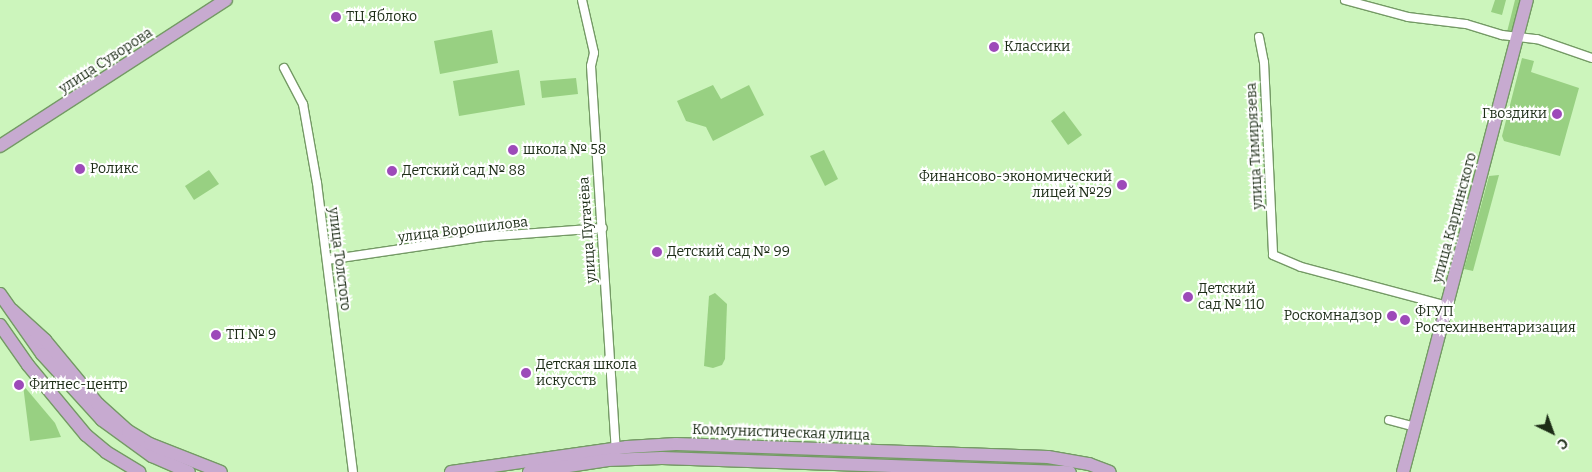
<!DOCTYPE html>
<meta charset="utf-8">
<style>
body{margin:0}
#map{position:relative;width:1592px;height:472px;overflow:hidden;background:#ccf5bc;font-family:Bitter,serif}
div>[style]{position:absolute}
.green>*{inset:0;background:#98d082}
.roads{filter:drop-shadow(1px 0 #749a65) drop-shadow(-1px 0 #749a65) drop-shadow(0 1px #749a65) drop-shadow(0 -1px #749a65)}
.street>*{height:8px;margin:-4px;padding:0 4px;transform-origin:4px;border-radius:4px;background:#fff}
.primary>*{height:12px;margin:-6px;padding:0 6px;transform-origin:6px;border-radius:6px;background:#c7aad0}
.dots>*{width:14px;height:14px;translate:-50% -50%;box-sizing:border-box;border:2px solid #fff;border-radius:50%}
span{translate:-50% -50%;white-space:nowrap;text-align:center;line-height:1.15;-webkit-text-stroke:4px #fff;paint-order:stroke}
.poi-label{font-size:14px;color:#1c2c16}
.left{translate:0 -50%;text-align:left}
.right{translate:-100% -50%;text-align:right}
.street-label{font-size:14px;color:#1c2c16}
.north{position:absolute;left:1527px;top:407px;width:50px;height:50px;-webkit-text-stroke:4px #fff;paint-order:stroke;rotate:138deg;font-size:14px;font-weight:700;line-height:20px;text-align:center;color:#1c2c16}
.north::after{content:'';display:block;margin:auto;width:18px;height:22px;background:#1c2c16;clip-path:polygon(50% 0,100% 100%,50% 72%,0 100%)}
</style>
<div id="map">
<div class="green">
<i style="clip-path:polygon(1495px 0,1506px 0,1502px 15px,1491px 12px)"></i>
<i style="clip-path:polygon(1515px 0,1523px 0,1513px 33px,1507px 32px)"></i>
<i style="clip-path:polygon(492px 30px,498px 63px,440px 74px,434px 41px)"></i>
<i style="clip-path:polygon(1522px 58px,1534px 61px,1531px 72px,1579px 88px,1560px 156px,1504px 141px,1502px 136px)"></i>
<i style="clip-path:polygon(519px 70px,525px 105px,459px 116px,453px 81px)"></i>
<i style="clip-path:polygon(576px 78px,578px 94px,542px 98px,540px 81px)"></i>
<i style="clip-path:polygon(713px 85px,721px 99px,749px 85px,764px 115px,713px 141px,706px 127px,686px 121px,677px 101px)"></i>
<i style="clip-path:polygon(1064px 111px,1082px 135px,1068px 145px,1051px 121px)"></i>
<i style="clip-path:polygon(824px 150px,838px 179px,825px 186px,810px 156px)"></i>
<i style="clip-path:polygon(209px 170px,219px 184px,194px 200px,185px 186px)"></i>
<i style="clip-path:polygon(1499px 175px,1473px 271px,1464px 269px,1489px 176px)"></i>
<i style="clip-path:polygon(715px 293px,727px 304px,725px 359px,722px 365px,713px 368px,704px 366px,709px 296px)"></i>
<i style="clip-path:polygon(23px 385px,55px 423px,61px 437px,30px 441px)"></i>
</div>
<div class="roads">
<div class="street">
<i style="left:582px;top:0;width:54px;rotate:77.2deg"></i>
<i style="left:594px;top:53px;width:13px;rotate:103deg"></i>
<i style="left:591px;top:66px;width:383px;rotate:86.3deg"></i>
<i style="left:1345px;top:0;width:65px;rotate:15.1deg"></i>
<i style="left:1408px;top:17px;width:58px;rotate:6.9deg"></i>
<i style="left:1466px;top:24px;width:38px;rotate:17deg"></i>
<i style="left:1502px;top:35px;width:35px;rotate:7deg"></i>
<i style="left:1537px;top:39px;width:58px;rotate:19.1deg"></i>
<i style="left:1259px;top:37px;width:25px;rotate:79deg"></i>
<i style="left:1264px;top:62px;width:193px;rotate:87.3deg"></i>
<i style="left:1273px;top:255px;width:30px;rotate:23deg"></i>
<i style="left:1301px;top:267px;width:152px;rotate:14.9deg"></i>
<i style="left:284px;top:68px;width:41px;rotate:62.2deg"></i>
<i style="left:303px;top:104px;width:80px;rotate:80deg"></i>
<i style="left:317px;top:183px;width:291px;rotate:82.9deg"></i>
<i style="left:327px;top:260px;width:157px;rotate:-8.4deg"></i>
<i style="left:482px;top:237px;width:121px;rotate:-4.3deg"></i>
<i style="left:1389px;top:420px;width:27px;rotate:15deg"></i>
</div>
<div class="primary">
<i style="left:0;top:146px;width:269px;rotate:-32.9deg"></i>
<i style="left:0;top:294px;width:73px;rotate:55deg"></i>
<i style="left:42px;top:354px;width:89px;rotate:47.7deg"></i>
<i style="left:102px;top:420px;width:62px;rotate:35.8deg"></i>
<i style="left:152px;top:456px;width:40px;rotate:23.4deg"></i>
<i style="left:12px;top:310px;width:45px;rotate:42.3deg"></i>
<i style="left:45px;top:340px;width:83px;rotate:50.4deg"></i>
<i style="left:98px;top:404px;width:40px;rotate:42deg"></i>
<i style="left:128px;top:431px;width:26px;rotate:31deg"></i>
<i style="left:150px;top:444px;width:76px;rotate:21.5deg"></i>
<i style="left:0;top:325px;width:49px;rotate:55deg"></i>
<i style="left:28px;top:365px;width:91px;rotate:50.4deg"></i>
<i style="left:86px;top:435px;width:26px;rotate:40deg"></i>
<i style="left:106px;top:452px;width:39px;rotate:31deg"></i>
<i style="left:451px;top:472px;width:178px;rotate:-8.1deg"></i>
<i style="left:627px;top:447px;width:49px;rotate:-3.5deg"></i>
<i style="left:676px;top:444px;width:372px;rotate:2deg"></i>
<i style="left:1048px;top:457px;width:42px;rotate:9.7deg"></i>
<i style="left:1089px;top:464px;width:22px;rotate:21deg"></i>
<i style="left:529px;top:472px;width:80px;rotate:-8.6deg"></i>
<i style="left:608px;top:460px;width:54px;rotate:-2.1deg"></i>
<i style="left:662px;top:458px;width:408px;rotate:2deg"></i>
<i style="left:1403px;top:472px;width:488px;rotate:-75.3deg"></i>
</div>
</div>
<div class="dots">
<i style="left:336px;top:17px;background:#9d4ab9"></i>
<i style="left:994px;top:47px;background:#9d4ab9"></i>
<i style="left:1557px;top:114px;background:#9d4ab9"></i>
<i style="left:513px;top:150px;background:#9d4ab9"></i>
<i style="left:80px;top:169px;background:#9d4ab9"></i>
<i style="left:392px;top:171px;background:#9d4ab9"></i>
<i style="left:1122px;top:185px;background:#9d4ab9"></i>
<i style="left:657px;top:252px;background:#9d4ab9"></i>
<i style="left:1188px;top:297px;background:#9d4ab9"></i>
<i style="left:1392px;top:316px;background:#9d4ab9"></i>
<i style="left:1405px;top:320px;background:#9d4ab9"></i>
<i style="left:216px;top:335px;background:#9d4ab9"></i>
<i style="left:526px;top:373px;background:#9d4ab9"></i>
<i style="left:19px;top:385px;background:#9d4ab9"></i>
</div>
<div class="poi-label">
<span class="left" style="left:346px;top:17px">ТЦ Яблоко</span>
<span class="left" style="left:1004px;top:47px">Классики</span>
<span class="right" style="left:1547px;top:114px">Гвоздики</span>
<span class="left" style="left:523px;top:150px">школа № 58</span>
<span class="left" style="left:90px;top:169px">Роликс</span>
<span class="left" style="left:402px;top:171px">Детский сад № 88</span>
<span class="right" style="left:1112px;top:185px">Финансово-экономический<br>лицей №29</span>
<span class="left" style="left:667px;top:252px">Детский сад № 99</span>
<span class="left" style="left:1198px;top:297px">Детский<br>сад № 110</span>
<span class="left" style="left:1415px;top:320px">ФГУП<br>Ростехинвентаризация</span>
<span class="right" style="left:1382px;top:316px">Роскомнадзор</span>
<span class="left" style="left:226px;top:335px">ТП № 9</span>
<span class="left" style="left:536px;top:373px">Детская школа<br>искусств</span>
<span class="left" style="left:29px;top:385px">Фитнес-центр</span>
</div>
<div class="street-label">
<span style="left:106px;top:61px;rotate:-33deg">улица Суворова</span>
<span style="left:1255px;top:146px;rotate:-93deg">улица Тимирязева</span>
<span style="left:1455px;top:218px;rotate:-75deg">улица Карпинского</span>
<span style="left:463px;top:230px;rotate:-7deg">улица Ворошилова</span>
<span style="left:588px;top:230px;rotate:-94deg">улица Пугачёва</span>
<span style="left:339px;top:259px;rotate:83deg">улица Толстого</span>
<span style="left:781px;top:433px;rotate:2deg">Коммунистическая улица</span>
</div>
<div class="north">С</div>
</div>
